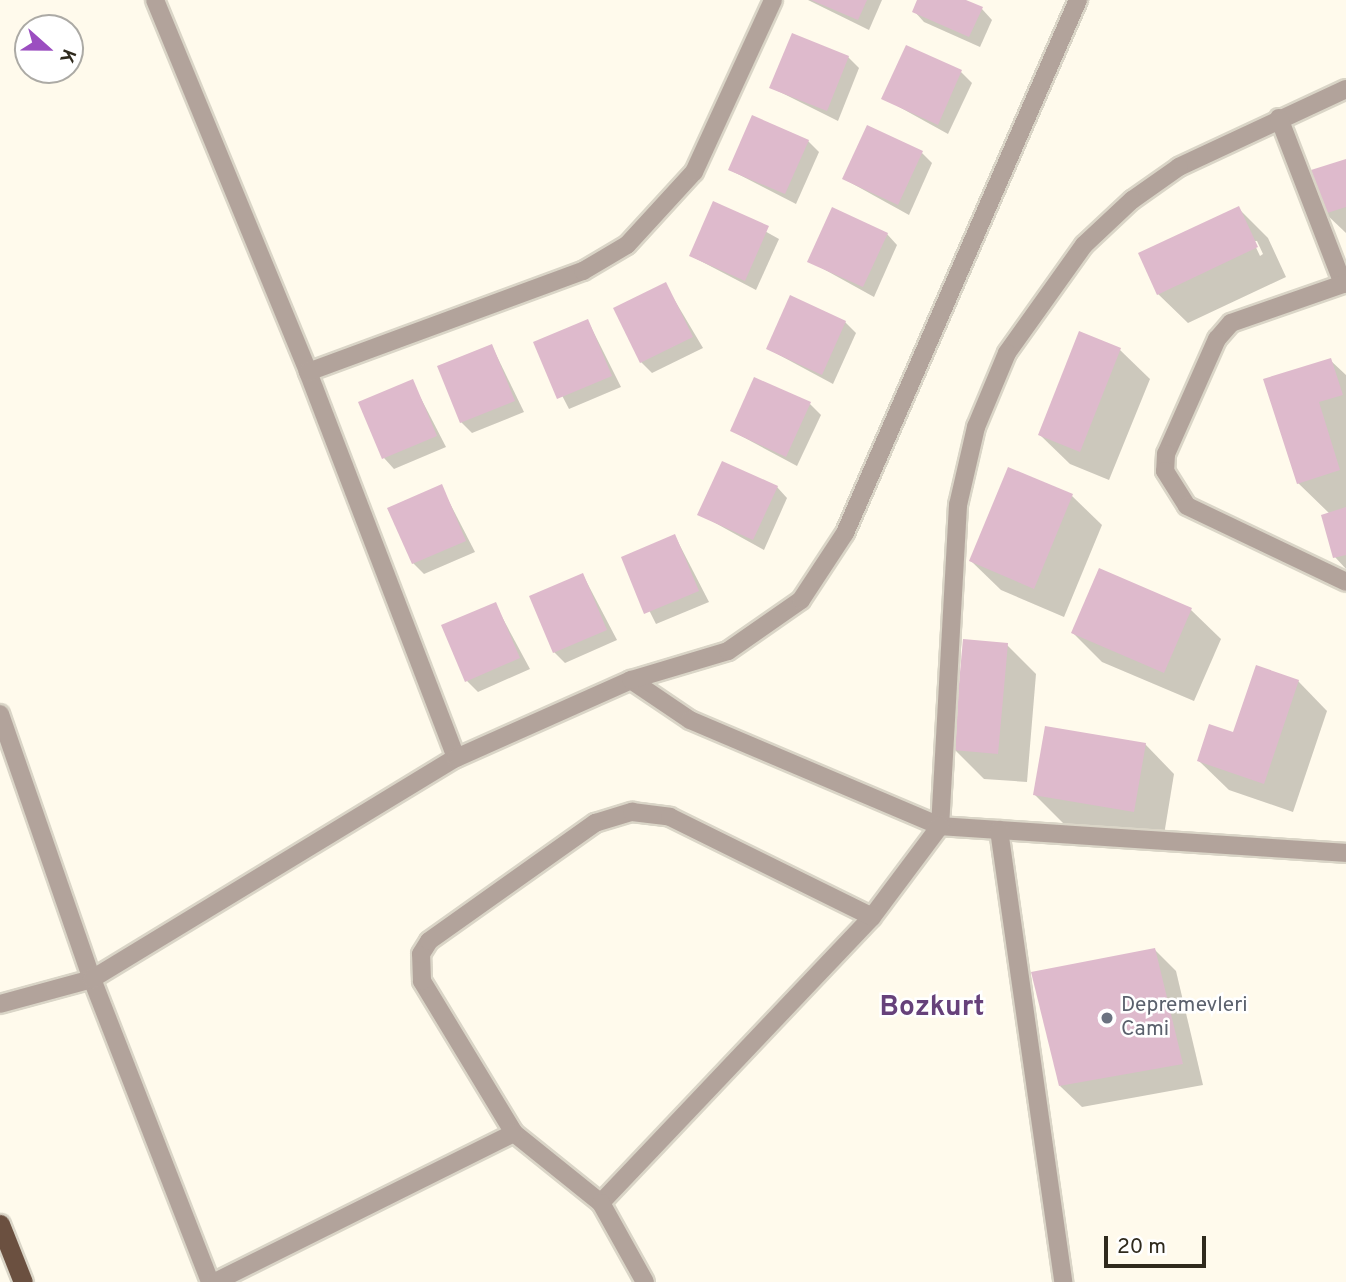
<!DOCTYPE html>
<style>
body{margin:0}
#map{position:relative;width:1346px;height:1282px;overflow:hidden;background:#fffaec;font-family:Overpass,sans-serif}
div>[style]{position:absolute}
.shadow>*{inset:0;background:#0003}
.building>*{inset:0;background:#debacc}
.roads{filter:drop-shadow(2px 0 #dad5c7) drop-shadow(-2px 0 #dad5c7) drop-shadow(0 2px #dad5c7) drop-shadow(0 -2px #dad5c7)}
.minor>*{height:18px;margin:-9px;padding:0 9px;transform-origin:9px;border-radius:9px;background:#b2a39b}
.trunk>*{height:19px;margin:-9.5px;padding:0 9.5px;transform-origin:9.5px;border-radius:9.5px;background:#6b5040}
.dots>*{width:19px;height:19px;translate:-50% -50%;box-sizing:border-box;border:4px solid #fff;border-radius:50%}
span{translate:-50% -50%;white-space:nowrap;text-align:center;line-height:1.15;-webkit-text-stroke:5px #fff;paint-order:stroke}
.worship-label{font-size:21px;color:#5b616d}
.left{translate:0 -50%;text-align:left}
.district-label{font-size:28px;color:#66417a;font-weight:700}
.north{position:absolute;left:14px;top:14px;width:70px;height:70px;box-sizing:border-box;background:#fff;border:2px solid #acaaa5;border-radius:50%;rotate:111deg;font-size:19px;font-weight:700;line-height:28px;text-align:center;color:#2f2a1d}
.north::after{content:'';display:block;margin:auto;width:24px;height:32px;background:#9b4ec0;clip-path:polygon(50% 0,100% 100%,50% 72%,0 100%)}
.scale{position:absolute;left:1104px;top:1236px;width:102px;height:32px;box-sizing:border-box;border:4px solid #2f2a1d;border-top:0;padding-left:9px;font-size:21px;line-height:24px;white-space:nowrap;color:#2f2a1d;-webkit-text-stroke:5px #fff;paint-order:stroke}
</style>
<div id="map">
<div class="shadow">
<i style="clip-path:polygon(808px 0,882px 0,869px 30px)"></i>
<i style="clip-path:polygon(919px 0,962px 0,982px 9px,992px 20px,980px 47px,924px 22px,914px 11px)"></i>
<i style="clip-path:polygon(848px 57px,859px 68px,838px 121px,772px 88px)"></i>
<i style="clip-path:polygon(961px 72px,972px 83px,948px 134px,883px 98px)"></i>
<i style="clip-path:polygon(808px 141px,819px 152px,796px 204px,730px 170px)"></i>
<i style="clip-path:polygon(922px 153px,932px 163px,909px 215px,844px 179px)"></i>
<i style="clip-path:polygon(1346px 161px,1346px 233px,1325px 213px)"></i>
<i style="clip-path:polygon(714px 203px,779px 239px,756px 290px,691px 256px)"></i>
<i style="clip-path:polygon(evenodd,1238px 208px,1268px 238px,1286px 277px,1188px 323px,1158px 294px,1238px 208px,1253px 241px,1257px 241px,1263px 254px,1260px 256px,1253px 241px)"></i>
<i style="clip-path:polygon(887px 234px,897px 245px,874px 297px,809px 261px)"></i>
<i style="clip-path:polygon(665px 284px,703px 348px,652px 373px,641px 362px)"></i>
<i style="clip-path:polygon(588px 321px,621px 387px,569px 409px,535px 343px)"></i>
<i style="clip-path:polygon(845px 322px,856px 333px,833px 384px,768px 349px)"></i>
<i style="clip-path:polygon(1080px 333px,1120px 350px,1150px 379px,1109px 480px,1070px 464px,1040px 435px)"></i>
<i style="clip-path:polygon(492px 346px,524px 412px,472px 433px,461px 422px)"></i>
<i style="clip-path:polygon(1330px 360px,1346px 375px,1346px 569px,1335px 557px,1330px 514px,1298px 483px,1266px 380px)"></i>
<i style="clip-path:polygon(412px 381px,446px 447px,394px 469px,384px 458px)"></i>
<i style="clip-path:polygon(810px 404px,821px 415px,797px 466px,732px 431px)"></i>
<i style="clip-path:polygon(441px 486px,475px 552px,424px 574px,413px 563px)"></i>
<i style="clip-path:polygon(777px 487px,787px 498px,764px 550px,699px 514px)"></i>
<i style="clip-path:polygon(1072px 496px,1102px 525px,1064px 617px,1001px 590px,971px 561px)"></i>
<i style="clip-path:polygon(675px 536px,709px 602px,656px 624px,623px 558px)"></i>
<i style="clip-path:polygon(1100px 570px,1191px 610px,1221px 639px,1194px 701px,1102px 662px,1073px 633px)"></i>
<i style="clip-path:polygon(583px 575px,617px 640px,565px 663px,554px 652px)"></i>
<i style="clip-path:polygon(495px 604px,530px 669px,478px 692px,467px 681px)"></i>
<i style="clip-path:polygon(1007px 645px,1036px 674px,1027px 782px,984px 779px,955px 750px)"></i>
<i style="clip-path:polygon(1298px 681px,1327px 711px,1293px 812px,1229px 790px,1199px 761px)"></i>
<i style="clip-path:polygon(1145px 744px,1174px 774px,1163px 841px,1064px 824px,1035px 795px)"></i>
<i style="clip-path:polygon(1155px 950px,1176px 971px,1203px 1085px,1082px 1107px,1060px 1086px)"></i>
</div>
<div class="building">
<i style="clip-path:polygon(811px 0,867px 0,858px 20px)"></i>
<i style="clip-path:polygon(917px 0,966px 0,983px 7px,969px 37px,912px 12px)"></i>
<i style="clip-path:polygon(792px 33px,849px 56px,827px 111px,769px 88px)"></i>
<i style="clip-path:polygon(906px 45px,962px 70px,938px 125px,881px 99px)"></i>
<i style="clip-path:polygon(752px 115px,809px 140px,785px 194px,728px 170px)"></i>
<i style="clip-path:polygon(867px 125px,923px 151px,898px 205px,842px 179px)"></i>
<i style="clip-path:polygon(1346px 159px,1346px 207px,1324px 214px,1311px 170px)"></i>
<i style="clip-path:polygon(713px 201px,769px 226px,745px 281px,689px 256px)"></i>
<i style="clip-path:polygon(1239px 206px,1258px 247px,1157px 295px,1138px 253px)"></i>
<i style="clip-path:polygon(832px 207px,888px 233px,863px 287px,807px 262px)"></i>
<i style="clip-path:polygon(666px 282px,693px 337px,640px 363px,613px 308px)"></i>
<i style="clip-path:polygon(790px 295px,846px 321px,822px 375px,766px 349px)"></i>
<i style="clip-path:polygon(588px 319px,612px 376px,557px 399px,533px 342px)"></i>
<i style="clip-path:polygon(1079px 331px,1121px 348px,1080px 452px,1038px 435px)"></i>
<i style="clip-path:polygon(492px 344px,515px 401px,460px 423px,437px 366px)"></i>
<i style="clip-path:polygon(1331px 358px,1343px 395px,1319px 402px,1340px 470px,1297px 484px,1263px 379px)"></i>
<i style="clip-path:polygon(754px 377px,811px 402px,786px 457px,730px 431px)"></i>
<i style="clip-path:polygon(413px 379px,437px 436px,382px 459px,358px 402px)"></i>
<i style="clip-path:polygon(722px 461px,778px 486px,753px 540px,697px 515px)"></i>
<i style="clip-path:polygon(1008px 467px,1073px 494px,1034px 589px,969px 561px)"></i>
<i style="clip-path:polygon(442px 484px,466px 541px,412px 564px,387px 508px)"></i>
<i style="clip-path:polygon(1346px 507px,1346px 555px,1333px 558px,1321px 515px)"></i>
<i style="clip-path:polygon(675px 534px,699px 591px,644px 614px,621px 557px)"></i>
<i style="clip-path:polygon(1099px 568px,1192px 608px,1164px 673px,1071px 633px)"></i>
<i style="clip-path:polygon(583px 573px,607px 630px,553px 653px,529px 596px)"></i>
<i style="clip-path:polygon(496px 602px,520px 658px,465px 682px,441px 625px)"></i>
<i style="clip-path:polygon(963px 639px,1008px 643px,998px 754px,953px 750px)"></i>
<i style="clip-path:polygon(1256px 665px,1299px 680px,1264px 784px,1197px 761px,1209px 724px,1233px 732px)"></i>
<i style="clip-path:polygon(1045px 726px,1146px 743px,1134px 812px,1033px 795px)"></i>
<i style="clip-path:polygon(1155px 948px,1183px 1064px,1059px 1086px,1031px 972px)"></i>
</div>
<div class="roads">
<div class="minor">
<i style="left:155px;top:0;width:402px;rotate:67.6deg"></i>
<i style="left:308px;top:372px;width:413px;rotate:69deg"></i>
<i style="left:1346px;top:89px;width:184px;rotate:155deg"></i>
<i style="left:1179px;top:167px;width:57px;rotate:144.9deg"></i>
<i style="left:1132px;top:200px;width:66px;rotate:136.8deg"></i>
<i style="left:1084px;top:245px;width:133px;rotate:125.5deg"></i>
<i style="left:1007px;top:353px;width:80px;rotate:112.7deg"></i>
<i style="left:976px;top:427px;width:80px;rotate:103deg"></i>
<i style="left:958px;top:505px;width:322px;rotate:93.2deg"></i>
<i style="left:940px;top:826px;width:407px;rotate:3.8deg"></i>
<i style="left:1279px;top:118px;width:178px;rotate:68.9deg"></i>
<i style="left:1346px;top:283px;width:122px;rotate:160.8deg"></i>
<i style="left:1231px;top:323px;width:21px;rotate:131deg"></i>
<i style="left:1217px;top:339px;width:126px;rotate:113.9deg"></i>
<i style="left:1166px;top:454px;width:17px;rotate:93deg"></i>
<i style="left:1165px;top:471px;width:41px;rotate:57.8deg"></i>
<i style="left:1187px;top:506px;width:176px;rotate:25.5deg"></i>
<i style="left:308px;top:372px;width:293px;rotate:-20.2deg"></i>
<i style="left:583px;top:271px;width:51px;rotate:-30.6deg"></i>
<i style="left:627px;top:245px;width:99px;rotate:-47.5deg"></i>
<i style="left:694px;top:172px;width:189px;rotate:-65.3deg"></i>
<i style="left:631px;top:680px;width:71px;rotate:34.1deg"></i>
<i style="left:690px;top:720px;width:272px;rotate:23deg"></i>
<i style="left:940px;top:826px;width:114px;rotate:126.8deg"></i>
<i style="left:872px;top:917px;width:394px;rotate:133.5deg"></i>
<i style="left:601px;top:1203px;width:112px;rotate:-141.2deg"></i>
<i style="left:514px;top:1133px;width:178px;rotate:-121.2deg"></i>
<i style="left:422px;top:981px;width:27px;rotate:-92deg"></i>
<i style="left:421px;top:954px;width:15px;rotate:-58deg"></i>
<i style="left:429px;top:941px;width:204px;rotate:-35.4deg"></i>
<i style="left:595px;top:823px;width:39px;rotate:-17deg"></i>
<i style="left:632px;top:812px;width:38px;rotate:7deg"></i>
<i style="left:670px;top:817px;width:225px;rotate:26.3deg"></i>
<i style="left:0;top:714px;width:281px;rotate:70.9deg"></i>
<i style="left:92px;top:979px;width:325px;rotate:68.7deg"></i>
<i style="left:999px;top:830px;width:457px;rotate:81.9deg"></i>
<i style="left:0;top:1004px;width:95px;rotate:-15.2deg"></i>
<i style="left:92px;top:979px;width:426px;rotate:-31.3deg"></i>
<i style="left:456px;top:758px;width:192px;rotate:-24deg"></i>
<i style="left:631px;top:680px;width:101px;rotate:-16.6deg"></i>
<i style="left:728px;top:651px;width:89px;rotate:-34.9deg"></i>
<i style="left:801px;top:600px;width:80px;rotate:-56.7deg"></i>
<i style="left:845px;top:533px;width:582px;rotate:-66.39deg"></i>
<i style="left:601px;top:1203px;width:90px;rotate:60.9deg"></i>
<i style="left:215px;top:1282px;width:334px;rotate:-26.5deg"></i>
</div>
<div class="trunk">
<i style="left:0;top:1224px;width:62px;rotate:68.4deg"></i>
</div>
</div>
<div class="dots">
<i style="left:1107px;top:1018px;background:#6b7280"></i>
</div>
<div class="worship-label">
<span class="left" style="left:1121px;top:1018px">Depremevleri<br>Cami</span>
</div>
<div class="district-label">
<span style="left:932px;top:1008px">Bozkurt</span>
</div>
<div class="north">K</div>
<div class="scale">20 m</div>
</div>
